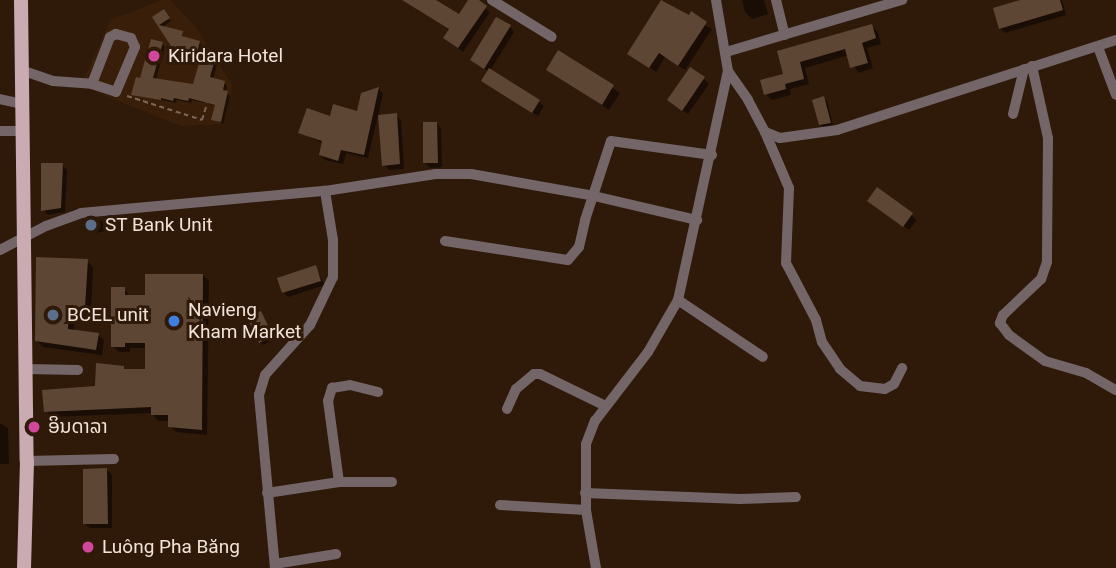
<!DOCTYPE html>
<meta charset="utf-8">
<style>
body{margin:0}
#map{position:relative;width:1116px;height:568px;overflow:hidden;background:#2f1a0a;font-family:Roboto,"Noto Sans Lao",sans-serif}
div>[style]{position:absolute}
.built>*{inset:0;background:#391f09}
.shadow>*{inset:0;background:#0007}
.building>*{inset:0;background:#5e4635}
.path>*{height:2px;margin-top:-1px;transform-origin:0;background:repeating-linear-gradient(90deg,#796658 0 5px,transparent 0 8.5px)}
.minor>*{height:10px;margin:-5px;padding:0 5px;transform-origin:5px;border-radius:5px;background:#736568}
.major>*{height:14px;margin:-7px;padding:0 7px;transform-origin:7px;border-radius:7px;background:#c9abb1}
.dots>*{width:19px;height:19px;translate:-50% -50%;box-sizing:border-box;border:4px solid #2f1a0a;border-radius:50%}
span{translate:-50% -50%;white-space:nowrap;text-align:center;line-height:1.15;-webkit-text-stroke:6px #2f1a0a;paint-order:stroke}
.poi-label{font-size:19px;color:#f2e3d9}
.left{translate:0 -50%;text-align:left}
</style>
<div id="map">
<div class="built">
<i style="clip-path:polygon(162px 0,170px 0,195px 26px,233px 86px,222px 124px,181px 126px,81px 86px,110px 20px)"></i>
</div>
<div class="shadow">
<i style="clip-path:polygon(404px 0,433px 0,459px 16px,470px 0,475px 0,490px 12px,463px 52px,445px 38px,450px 30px)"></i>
<i style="clip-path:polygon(742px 0,764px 0,768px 14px,752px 19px,745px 12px)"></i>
<i style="clip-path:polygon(1027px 0,1062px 0,1066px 15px,1005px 33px,1000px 28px)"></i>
<i style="clip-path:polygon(663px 1px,712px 29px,685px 70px,665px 57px,656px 72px,629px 53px)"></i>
<i style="clip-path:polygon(166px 14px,171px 21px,163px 27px,182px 32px,184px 38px,199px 42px,202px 45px,199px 57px,217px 64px,213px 80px,224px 83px,227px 86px,226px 92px,230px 96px,223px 124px,213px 119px,217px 106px,192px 100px,191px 103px,177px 100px,176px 103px,133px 94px,162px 44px,165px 47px,156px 80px,194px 86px,202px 61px,187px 57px,185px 51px,173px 45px,154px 17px)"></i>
<i style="clip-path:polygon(872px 26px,878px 32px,881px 44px,867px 48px,873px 68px,858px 73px,849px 55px,805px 68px,809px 84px,790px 89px,791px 95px,772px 100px,766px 94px,786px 75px,779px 52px)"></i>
<i style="clip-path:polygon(510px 27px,514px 32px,490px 71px,539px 102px,544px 106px,538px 116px,488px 85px,489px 72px,472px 60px)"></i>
<i style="clip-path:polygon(558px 52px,620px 93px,609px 110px,548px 69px)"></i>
<i style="clip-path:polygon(704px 79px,709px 84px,688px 114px,674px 105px)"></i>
<i style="clip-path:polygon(379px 89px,383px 94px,368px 158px,346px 153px,343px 164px,325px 160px,320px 155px,324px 144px,300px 132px,331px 118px,358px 113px,363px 94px)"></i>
<i style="clip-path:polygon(824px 98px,827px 101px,833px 125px,823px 127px,820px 124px)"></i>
<i style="clip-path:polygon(396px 115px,401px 120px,404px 169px,389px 170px,384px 165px)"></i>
<i style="clip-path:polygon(436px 123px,441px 128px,442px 167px,430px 168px,425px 163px)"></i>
<i style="clip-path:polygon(62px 165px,67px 170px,65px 212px,48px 215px,43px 210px)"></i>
<i style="clip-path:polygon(877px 190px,917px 220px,909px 230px,874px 205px)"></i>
<i style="clip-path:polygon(102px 221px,107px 231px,88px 234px,85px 231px,84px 223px)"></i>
<i style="clip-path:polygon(87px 261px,93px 267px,91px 313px,74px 312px,74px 331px,98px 335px,104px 340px,102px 355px,43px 347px,37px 341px)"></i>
<i style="clip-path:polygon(315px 267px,325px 285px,288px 297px,283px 292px)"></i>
<i style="clip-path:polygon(203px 275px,209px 281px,207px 435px,176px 432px,170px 426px,170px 421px,158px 421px,152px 413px,52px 417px,46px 411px,126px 371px,147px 371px,147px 348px,130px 348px,130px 352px,119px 352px,113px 346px,124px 289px,130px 297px,147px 297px)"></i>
<i style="clip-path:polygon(261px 313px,275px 339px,263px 345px,260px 342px)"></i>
<i style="clip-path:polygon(0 423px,8px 428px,9px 464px,0 464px)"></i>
<i style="clip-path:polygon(107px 470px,112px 475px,112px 528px,90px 528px,85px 524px)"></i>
</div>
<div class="building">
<i style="clip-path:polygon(402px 0,436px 0,459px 14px,468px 0,479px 0,487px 6px,458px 48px,443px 38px,449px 29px)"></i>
<i style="clip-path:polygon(661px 0,689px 15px,691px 11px,707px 22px,678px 66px,659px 53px,649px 68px,627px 54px)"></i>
<i style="clip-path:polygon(1020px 0,1060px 0,1063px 10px,999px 29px,993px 8px)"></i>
<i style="clip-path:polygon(164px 9px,170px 18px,159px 25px,183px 31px,182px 36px,200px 41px,196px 58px,182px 55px,184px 49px,171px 46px,152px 17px)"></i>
<i style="clip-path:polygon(496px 17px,511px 25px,484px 69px,470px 60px)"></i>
<i style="clip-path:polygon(872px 24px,876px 38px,862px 43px,868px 63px,850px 68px,845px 49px,800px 62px,804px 79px,785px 84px,786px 89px,764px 95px,760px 80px,783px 74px,777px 51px)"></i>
<i style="clip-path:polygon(151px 39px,163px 42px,153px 78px,193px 84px,201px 56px,215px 59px,210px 77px,225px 81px,223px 90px,228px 91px,221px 122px,211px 120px,215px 105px,189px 98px,188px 101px,174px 98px,173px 101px,161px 98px,161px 100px,131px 95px,136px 77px,140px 78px)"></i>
<i style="clip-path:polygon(558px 50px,614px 85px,602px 105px,546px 70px)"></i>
<i style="clip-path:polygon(690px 67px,705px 77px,682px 111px,667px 100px)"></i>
<i style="clip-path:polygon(489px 68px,540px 100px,532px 113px,481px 81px)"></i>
<i style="clip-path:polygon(379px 87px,364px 155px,341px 150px,338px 161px,319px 155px,322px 141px,298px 133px,307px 108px,330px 116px,333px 104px,357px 111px,361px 93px)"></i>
<i style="clip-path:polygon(824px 96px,831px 123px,819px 125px,812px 100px)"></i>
<i style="clip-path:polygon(397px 113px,400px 164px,382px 166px,378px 115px)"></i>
<i style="clip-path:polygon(423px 122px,437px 122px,438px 163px,423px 163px)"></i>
<i style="clip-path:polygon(41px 163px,63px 163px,61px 208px,41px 211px)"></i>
<i style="clip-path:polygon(877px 187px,913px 213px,903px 227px,867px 201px)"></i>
<i style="clip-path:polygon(36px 257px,88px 259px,85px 308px,69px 307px,68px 329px,99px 333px,96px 350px,35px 341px)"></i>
<i style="clip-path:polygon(316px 265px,321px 281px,282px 293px,277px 278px)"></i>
<i style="clip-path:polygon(145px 274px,203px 274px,202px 430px,168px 427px,168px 415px,151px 415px,151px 407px,44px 412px,42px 390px,95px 386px,96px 363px,124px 366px,124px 369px,145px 369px,145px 343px,125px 343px,125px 347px,111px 347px,111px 287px,125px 287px,125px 295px,145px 295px)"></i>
<i style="clip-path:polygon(261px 311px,273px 336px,259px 343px,247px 317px)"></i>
<i style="clip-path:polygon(107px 468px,108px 524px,83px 524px,83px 469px)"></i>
</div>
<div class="path">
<i style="left:127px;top:96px;width:79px;rotate:17.7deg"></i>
<i style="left:202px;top:120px;width:17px;rotate:-73deg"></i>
</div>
<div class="minor">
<i style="left:492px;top:0;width:70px;rotate:31.7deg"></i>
<i style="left:776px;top:0;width:36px;rotate:76deg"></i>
<i style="left:1098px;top:47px;width:51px;rotate:69.4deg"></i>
<i style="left:726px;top:52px;width:184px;rotate:-16.5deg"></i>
<i style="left:1032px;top:66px;width:74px;rotate:77.5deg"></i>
<i style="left:1048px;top:138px;width:124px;rotate:90.5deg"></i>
<i style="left:1047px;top:262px;width:18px;rotate:109deg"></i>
<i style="left:1041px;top:279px;width:52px;rotate:136.5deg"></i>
<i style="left:1003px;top:315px;width:9px;rotate:111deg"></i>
<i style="left:1000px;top:323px;width:15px;rotate:53deg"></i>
<i style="left:1009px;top:335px;width:44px;rotate:35.8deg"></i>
<i style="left:1045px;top:361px;width:43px;rotate:16.3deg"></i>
<i style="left:1086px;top:373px;width:34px;rotate:30deg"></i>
<i style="left:21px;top:70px;width:34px;rotate:19deg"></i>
<i style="left:53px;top:81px;width:39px;rotate:4deg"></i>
<i style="left:92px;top:84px;width:25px;rotate:18deg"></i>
<i style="left:116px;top:92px;width:49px;rotate:-67.1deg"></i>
<i style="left:135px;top:47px;width:10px;rotate:-114deg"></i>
<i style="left:131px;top:38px;width:16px;rotate:-165deg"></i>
<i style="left:116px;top:34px;width:7px;rotate:153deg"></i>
<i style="left:110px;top:37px;width:50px;rotate:111deg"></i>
<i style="left:728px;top:71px;width:35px;rotate:55deg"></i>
<i style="left:748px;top:100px;width:36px;rotate:62deg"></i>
<i style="left:765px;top:132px;width:16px;rotate:22deg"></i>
<i style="left:780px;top:138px;width:58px;rotate:-8deg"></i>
<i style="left:837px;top:130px;width:293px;rotate:-17.9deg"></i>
<i style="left:0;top:99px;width:22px;rotate:13deg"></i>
<i style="left:1013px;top:114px;width:46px;rotate:-76.3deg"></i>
<i style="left:0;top:131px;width:21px"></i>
<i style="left:765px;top:132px;width:61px;rotate:66.8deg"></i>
<i style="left:789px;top:188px;width:75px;rotate:92.3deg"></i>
<i style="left:786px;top:263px;width:64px;rotate:62.2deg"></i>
<i style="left:816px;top:320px;width:23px;rotate:75deg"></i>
<i style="left:822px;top:342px;width:32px;rotate:56deg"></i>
<i style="left:840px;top:369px;width:26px;rotate:40deg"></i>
<i style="left:860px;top:386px;width:25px;rotate:7deg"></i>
<i style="left:885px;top:389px;width:10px;rotate:-29deg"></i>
<i style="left:894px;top:384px;width:18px;rotate:-63deg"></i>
<i style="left:445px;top:241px;width:124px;rotate:8.8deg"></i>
<i style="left:568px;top:260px;width:17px;rotate:-50deg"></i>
<i style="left:579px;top:247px;width:28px;rotate:-77deg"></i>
<i style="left:585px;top:220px;width:83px;rotate:-71.8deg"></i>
<i style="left:611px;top:141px;width:102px;rotate:7.9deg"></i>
<i style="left:0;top:250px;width:52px;rotate:-27.6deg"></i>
<i style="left:46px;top:226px;width:37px;rotate:-20deg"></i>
<i style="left:81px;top:213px;width:245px;rotate:-5.2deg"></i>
<i style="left:325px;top:191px;width:112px;rotate:-8.7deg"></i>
<i style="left:436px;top:174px;width:35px"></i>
<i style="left:471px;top:174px;width:125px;rotate:10.1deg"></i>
<i style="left:594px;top:196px;width:106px;rotate:13.1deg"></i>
<i style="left:678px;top:300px;width:102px;rotate:33.8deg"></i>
<i style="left:26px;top:369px;width:52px;rotate:1.1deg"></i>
<i style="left:507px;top:409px;width:22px;rotate:-66deg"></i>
<i style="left:516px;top:389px;width:23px;rotate:-40deg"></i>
<i style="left:534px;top:374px;width:6px"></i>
<i style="left:540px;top:374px;width:73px;rotate:25.9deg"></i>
<i style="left:27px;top:461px;width:87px;rotate:-1.3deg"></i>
<i style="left:339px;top:482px;width:82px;rotate:-97.7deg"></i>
<i style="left:328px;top:401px;width:14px;rotate:-73deg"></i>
<i style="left:332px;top:388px;width:18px;rotate:-9deg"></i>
<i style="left:350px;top:385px;width:29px;rotate:14deg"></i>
<i style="left:267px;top:493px;width:73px;rotate:-8.7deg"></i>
<i style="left:339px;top:482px;width:53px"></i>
<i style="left:585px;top:493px;width:155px;rotate:2.2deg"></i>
<i style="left:740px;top:499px;width:56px;rotate:-2deg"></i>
<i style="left:500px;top:505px;width:86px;rotate:3.3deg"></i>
<i style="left:275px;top:564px;width:62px;rotate:-9.3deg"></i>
<i style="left:275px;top:568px;width:174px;rotate:-95.3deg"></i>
<i style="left:259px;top:395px;width:21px;rotate:-73deg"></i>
<i style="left:265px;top:375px;width:67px;rotate:-48deg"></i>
<i style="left:310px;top:325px;width:53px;rotate:-64.4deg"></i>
<i style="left:333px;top:277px;width:37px;rotate:-90deg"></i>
<i style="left:333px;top:240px;width:50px;rotate:-99.3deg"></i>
<i style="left:596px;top:568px;width:59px;rotate:-99.8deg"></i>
<i style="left:586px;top:510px;width:66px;rotate:-90deg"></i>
<i style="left:586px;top:444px;width:25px;rotate:-69deg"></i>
<i style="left:595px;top:421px;width:87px;rotate:-52.5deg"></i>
<i style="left:648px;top:352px;width:60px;rotate:-60deg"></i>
<i style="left:678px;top:300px;width:234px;rotate:-77.7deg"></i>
<i style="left:728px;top:71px;width:72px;rotate:-99.6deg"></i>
</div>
<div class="major">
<i style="left:21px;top:0;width:461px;rotate:89.3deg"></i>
<i style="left:27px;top:461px;width:107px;rotate:91.6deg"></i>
</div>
<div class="dots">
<i style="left:154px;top:56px;background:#d1479c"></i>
<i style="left:91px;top:225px;background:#5c6f8a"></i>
<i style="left:53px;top:315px;background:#5c6f8a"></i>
<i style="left:174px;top:321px;background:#3f7fe0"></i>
<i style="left:34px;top:427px;background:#d1479c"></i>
<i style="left:88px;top:547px;background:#d1479c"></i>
</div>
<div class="poi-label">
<span class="left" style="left:168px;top:56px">Kiridara Hotel</span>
<span class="left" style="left:105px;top:225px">ST Bank Unit</span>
<span class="left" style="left:188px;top:321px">Navieng<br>Kham Market</span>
<span class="left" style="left:67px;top:315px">BCEL unit</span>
<span class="left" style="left:48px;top:427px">ອິນດາລາ</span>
<span class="left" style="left:102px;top:547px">Luông Pha Băng</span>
</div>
</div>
